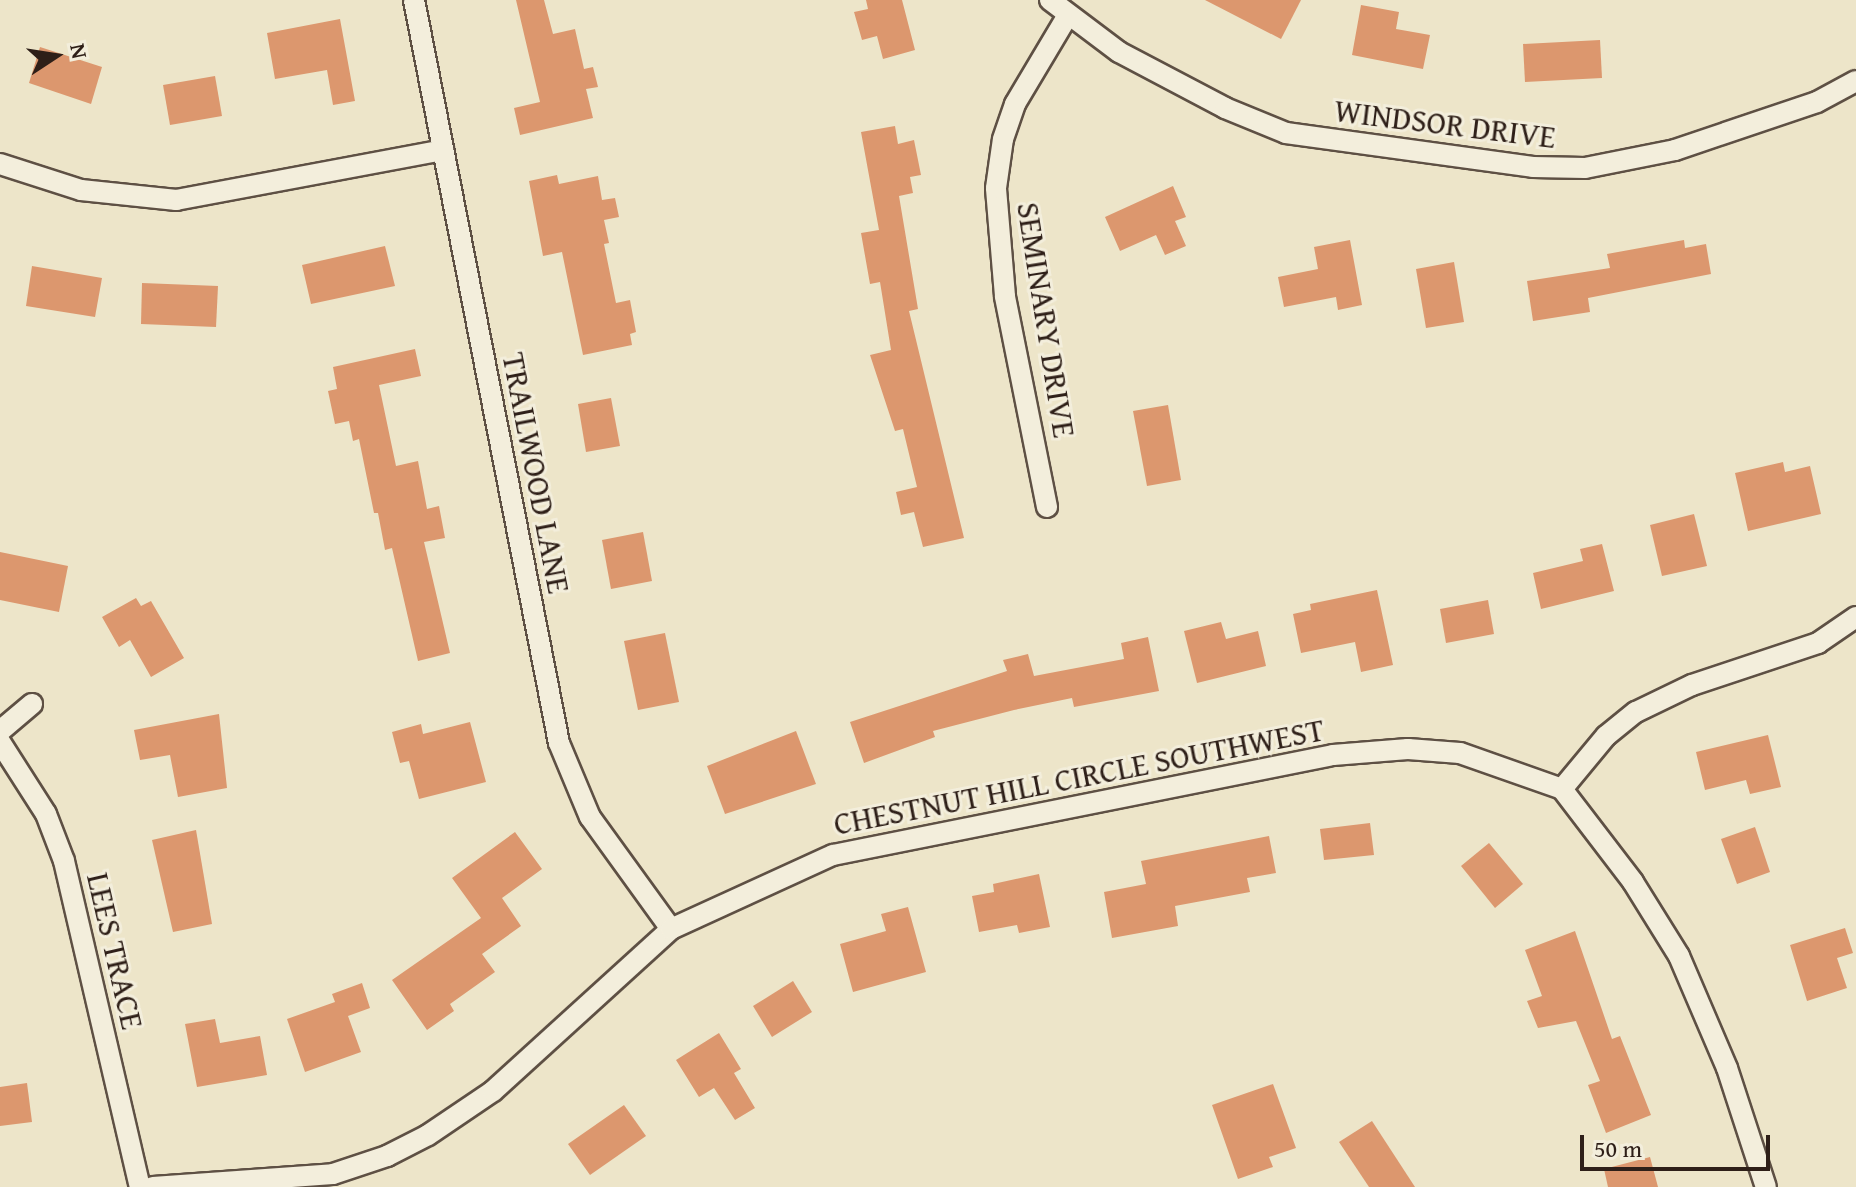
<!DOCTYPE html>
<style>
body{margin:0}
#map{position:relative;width:1856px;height:1187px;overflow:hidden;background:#ede5c9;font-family:"Gentium Book Plus",serif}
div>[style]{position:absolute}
.building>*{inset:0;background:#dc976e}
.roads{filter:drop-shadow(2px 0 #5e5044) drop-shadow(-2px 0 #5e5044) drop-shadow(0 2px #5e5044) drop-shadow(0 -2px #5e5044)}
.street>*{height:20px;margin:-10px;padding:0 10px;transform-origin:10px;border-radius:10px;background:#f3eedc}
span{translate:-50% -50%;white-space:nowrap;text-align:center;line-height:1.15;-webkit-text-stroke:6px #f3eedc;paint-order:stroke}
.street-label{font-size:32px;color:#2e1f18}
.north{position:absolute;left:16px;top:16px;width:80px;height:80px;-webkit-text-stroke:6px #f3eedc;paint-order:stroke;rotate:78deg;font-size:22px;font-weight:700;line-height:32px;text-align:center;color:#2e1f18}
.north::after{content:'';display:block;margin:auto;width:28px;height:36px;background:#2e1f18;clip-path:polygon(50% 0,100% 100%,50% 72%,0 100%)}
.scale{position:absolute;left:1580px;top:1135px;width:190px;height:36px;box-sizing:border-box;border:4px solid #2e1f18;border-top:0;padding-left:10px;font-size:24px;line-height:28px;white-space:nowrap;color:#2e1f18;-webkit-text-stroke:6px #f3eedc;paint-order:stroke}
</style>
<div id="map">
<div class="building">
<i style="clip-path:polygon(516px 0,544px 0,553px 34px,575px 29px,584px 69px,593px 67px,598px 87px,586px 89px,593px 118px,520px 135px,514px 108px,540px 102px)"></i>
<i style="clip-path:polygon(866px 0,902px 0,915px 50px,883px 59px,877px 36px,862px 40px,854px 12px,868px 9px)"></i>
<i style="clip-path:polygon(1205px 0,1301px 0,1281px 39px)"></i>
<i style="clip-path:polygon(1361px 5px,1399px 12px,1396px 29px,1430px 35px,1423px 69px,1352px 55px)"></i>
<i style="clip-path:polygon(340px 19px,355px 101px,333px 105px,327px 70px,275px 79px,267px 33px)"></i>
<i style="clip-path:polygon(1600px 40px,1602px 78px,1525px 82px,1523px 44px)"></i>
<i style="clip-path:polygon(40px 47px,102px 67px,91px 104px,29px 83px)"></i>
<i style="clip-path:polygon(215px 76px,222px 116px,170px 125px,163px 85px)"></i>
<i style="clip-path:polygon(895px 126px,898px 144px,914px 140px,921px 175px,910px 177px,913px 193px,899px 196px,918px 309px,909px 311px,964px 538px,923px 547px,914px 512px,901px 515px,896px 492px,917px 487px,903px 429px,895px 431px,870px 355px,891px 350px,880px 282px,870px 284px,861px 233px,879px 230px,861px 132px)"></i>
<i style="clip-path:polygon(557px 175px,559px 184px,598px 176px,602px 200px,615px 198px,619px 217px,604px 220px,609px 243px,604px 244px,616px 303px,630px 300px,636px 332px,630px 334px,632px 345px,583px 355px,562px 252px,543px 256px,529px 181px)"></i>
<i style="clip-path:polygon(1173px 186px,1186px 217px,1175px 221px,1186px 246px,1165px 255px,1156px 235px,1120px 251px,1105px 217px)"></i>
<i style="clip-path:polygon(1350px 240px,1362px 305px,1338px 310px,1336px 297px,1284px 307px,1278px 277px,1318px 269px,1314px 247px)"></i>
<i style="clip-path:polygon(1684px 240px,1685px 248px,1706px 244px,1711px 274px,1588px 298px,1590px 312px,1533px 321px,1527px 281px,1610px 268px,1607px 254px)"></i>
<i style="clip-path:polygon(385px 246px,395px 286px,311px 304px,302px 265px)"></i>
<i style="clip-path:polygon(1454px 262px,1464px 322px,1426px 328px,1416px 269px)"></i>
<i style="clip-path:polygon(32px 266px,102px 278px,95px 317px,26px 306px)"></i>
<i style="clip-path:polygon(142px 283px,218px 286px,216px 327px,141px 324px)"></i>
<i style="clip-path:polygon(415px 349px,421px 376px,379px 385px,396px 466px,418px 461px,427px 509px,439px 506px,445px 538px,424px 542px,450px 653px,418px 661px,392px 548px,385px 550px,378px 513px,374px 513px,359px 439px,353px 441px,349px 421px,335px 424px,328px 391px,337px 389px,333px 367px)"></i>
<i style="clip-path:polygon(611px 398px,620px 446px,586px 452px,578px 404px)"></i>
<i style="clip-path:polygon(1168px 405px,1181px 480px,1147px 486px,1133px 411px)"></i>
<i style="clip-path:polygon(1783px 462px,1785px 472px,1810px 466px,1821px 514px,1748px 531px,1735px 473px)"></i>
<i style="clip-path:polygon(1694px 514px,1707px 566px,1662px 576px,1650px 525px)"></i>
<i style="clip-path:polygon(643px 532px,652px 581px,611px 589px,602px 540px)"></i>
<i style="clip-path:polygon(1602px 544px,1614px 591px,1541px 609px,1533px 573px,1583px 561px,1580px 549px)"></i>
<i style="clip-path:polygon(0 552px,68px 566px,59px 612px,0 600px)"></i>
<i style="clip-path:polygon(1377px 590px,1393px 665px,1361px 672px,1355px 642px,1301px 653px,1293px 614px,1311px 610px,1310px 604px)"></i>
<i style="clip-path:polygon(136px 598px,141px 606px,151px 601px,184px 658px,151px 677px,130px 640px,119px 647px,102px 617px)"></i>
<i style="clip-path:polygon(1488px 600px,1494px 634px,1446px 643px,1440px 609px)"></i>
<i style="clip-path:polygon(1221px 622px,1226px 639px,1258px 631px,1266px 666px,1197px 683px,1184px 631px)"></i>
<i style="clip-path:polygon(665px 633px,679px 702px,638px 710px,624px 641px)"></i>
<i style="clip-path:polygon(1148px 637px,1159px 691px,1074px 707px,1072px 698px,1014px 710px,933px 731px,935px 737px,864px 763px,850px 722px,1007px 671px,1003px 660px,1028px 654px,1034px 676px,1124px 659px,1121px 643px)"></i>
<i style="clip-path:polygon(219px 714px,227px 788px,178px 797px,170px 755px,140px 760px,134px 730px)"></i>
<i style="clip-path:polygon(470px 722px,486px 782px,419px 799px,409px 761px,400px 763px,392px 732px,421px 724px,423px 734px)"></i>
<i style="clip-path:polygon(796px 731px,816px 784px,725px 814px,707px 766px)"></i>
<i style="clip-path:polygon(1768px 735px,1781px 787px,1750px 794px,1746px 780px,1705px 790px,1696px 752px)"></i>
<i style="clip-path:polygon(1370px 823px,1374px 855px,1324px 860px,1320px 829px)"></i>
<i style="clip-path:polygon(1755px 827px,1770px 872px,1737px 884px,1721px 839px)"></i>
<i style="clip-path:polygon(196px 830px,212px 924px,173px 932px,152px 840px)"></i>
<i style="clip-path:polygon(515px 832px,542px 869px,502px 898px,521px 926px,482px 954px,495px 972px,450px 1004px,454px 1011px,427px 1030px,392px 980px,481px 918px,452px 878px)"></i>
<i style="clip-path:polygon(1269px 836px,1276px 873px,1247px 878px,1250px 892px,1175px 906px,1178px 926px,1112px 938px,1104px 892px,1146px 884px,1141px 861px)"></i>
<i style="clip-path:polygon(1489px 843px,1523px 884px,1495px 908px,1461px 866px)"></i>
<i style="clip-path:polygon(1039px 874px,1050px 927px,1019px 933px,1017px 925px,979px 932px,972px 896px,994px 892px,993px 884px)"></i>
<i style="clip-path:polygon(908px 907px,926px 972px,853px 992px,840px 944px,886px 931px,881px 914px)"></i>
<i style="clip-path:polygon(1845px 928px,1853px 953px,1837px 958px,1847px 988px,1807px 1001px,1790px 945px)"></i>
<i style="clip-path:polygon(1575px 931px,1612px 1039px,1620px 1036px,1651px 1115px,1606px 1133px,1588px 1085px,1600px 1081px,1576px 1021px,1538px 1028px,1527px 1001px,1542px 996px,1525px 950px)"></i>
<i style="clip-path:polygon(793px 981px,812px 1012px,772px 1037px,753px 1006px)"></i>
<i style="clip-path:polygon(362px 983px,370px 1008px,348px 1016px,361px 1052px,305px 1072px,287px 1019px,335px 1002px,332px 994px)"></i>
<i style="clip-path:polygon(215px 1019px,220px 1043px,260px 1036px,267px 1075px,197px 1087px,185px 1024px)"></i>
<i style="clip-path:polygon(719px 1033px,741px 1069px,734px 1073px,755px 1108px,735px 1120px,714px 1088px,699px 1097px,676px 1060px)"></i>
<i style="clip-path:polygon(27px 1083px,32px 1122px,0 1126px,0 1087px)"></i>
<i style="clip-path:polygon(1273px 1084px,1296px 1148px,1269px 1157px,1273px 1167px,1238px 1179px,1212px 1105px)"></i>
<i style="clip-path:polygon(624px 1105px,646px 1136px,590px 1175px,568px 1144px)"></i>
<i style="clip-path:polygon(1372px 1121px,1415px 1187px,1369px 1187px,1339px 1142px)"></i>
<i style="clip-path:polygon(1650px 1157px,1658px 1187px,1608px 1187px,1604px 1169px)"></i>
</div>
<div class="roads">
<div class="street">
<i style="left:414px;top:0;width:757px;rotate:78.96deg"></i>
<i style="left:559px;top:743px;width:80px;rotate:67.3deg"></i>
<i style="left:590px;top:817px;width:138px;rotate:54.1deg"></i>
<i style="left:1050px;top:0;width:86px;rotate:37deg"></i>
<i style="left:1119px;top:52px;width:120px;rotate:27.8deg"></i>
<i style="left:1225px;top:108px;width:66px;rotate:22.3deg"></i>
<i style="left:1286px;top:133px;width:249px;rotate:7.8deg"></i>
<i style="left:1533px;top:167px;width:52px;rotate:1.1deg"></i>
<i style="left:1585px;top:168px;width:92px;rotate:-11.3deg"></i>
<i style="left:1675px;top:150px;width:150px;rotate:-18.7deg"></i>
<i style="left:1817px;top:102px;width:44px;rotate:-28.3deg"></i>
<i style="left:0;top:164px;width:85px;rotate:17.8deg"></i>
<i style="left:81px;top:190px;width:96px;rotate:6deg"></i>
<i style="left:176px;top:200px;width:272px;rotate:-10.6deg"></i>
<i style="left:1047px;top:507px;width:215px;rotate:-101.3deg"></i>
<i style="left:1005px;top:296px;width:108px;rotate:-94.8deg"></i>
<i style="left:996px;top:188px;width:49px;rotate:-81.9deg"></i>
<i style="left:1003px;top:139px;width:37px;rotate:-71deg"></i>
<i style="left:1015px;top:104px;width:104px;rotate:-59.2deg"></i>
<i style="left:0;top:731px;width:42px;rotate:-40.2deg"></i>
<i style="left:0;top:742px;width:85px;rotate:57.4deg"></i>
<i style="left:46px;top:814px;width:50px;rotate:69deg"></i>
<i style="left:64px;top:861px;width:335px;rotate:76.9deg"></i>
<i style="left:1562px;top:789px;width:69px;rotate:-50.3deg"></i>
<i style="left:1606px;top:736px;width:38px;rotate:-39deg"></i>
<i style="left:1636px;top:712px;width:62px;rotate:-25.7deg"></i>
<i style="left:1692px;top:685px;width:133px;rotate:-18.4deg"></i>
<i style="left:1818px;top:643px;width:46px;rotate:-34.4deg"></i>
<i style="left:153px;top:1187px;width:180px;rotate:-4.1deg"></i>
<i style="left:333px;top:1174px;width:57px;rotate:-18.4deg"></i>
<i style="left:387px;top:1156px;width:46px;rotate:-27.1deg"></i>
<i style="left:428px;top:1135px;width:78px;rotate:-34.1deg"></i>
<i style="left:493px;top:1091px;width:241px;rotate:-42.3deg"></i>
<i style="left:671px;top:929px;width:178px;rotate:-24.6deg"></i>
<i style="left:833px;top:855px;width:510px;rotate:-11.31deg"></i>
<i style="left:1333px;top:755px;width:75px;rotate:-4.6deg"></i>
<i style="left:1408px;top:749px;width:52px;rotate:4.4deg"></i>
<i style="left:1460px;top:753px;width:108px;rotate:19.4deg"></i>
<i style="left:1562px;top:789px;width:117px;rotate:52.6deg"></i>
<i style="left:1633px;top:882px;width:87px;rotate:58.1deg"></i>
<i style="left:1679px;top:956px;width:122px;rotate:66.8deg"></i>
<i style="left:1727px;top:1068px;width:125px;rotate:71.9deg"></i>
</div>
</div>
<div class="street-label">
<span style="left:1445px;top:124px;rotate:7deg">WINDSOR DRIVE</span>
<span style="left:1046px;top:320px;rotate:81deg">SEMINARY DRIVE</span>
<span style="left:536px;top:473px;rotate:79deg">TRAILWOOD LANE</span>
<span style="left:1079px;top:777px;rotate:-11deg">CHESTNUT HILL CIRCLE SOUTHWEST</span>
<span style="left:115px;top:951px;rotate:77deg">LEES TRACE</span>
</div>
<div class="north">N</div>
<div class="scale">50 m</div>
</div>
